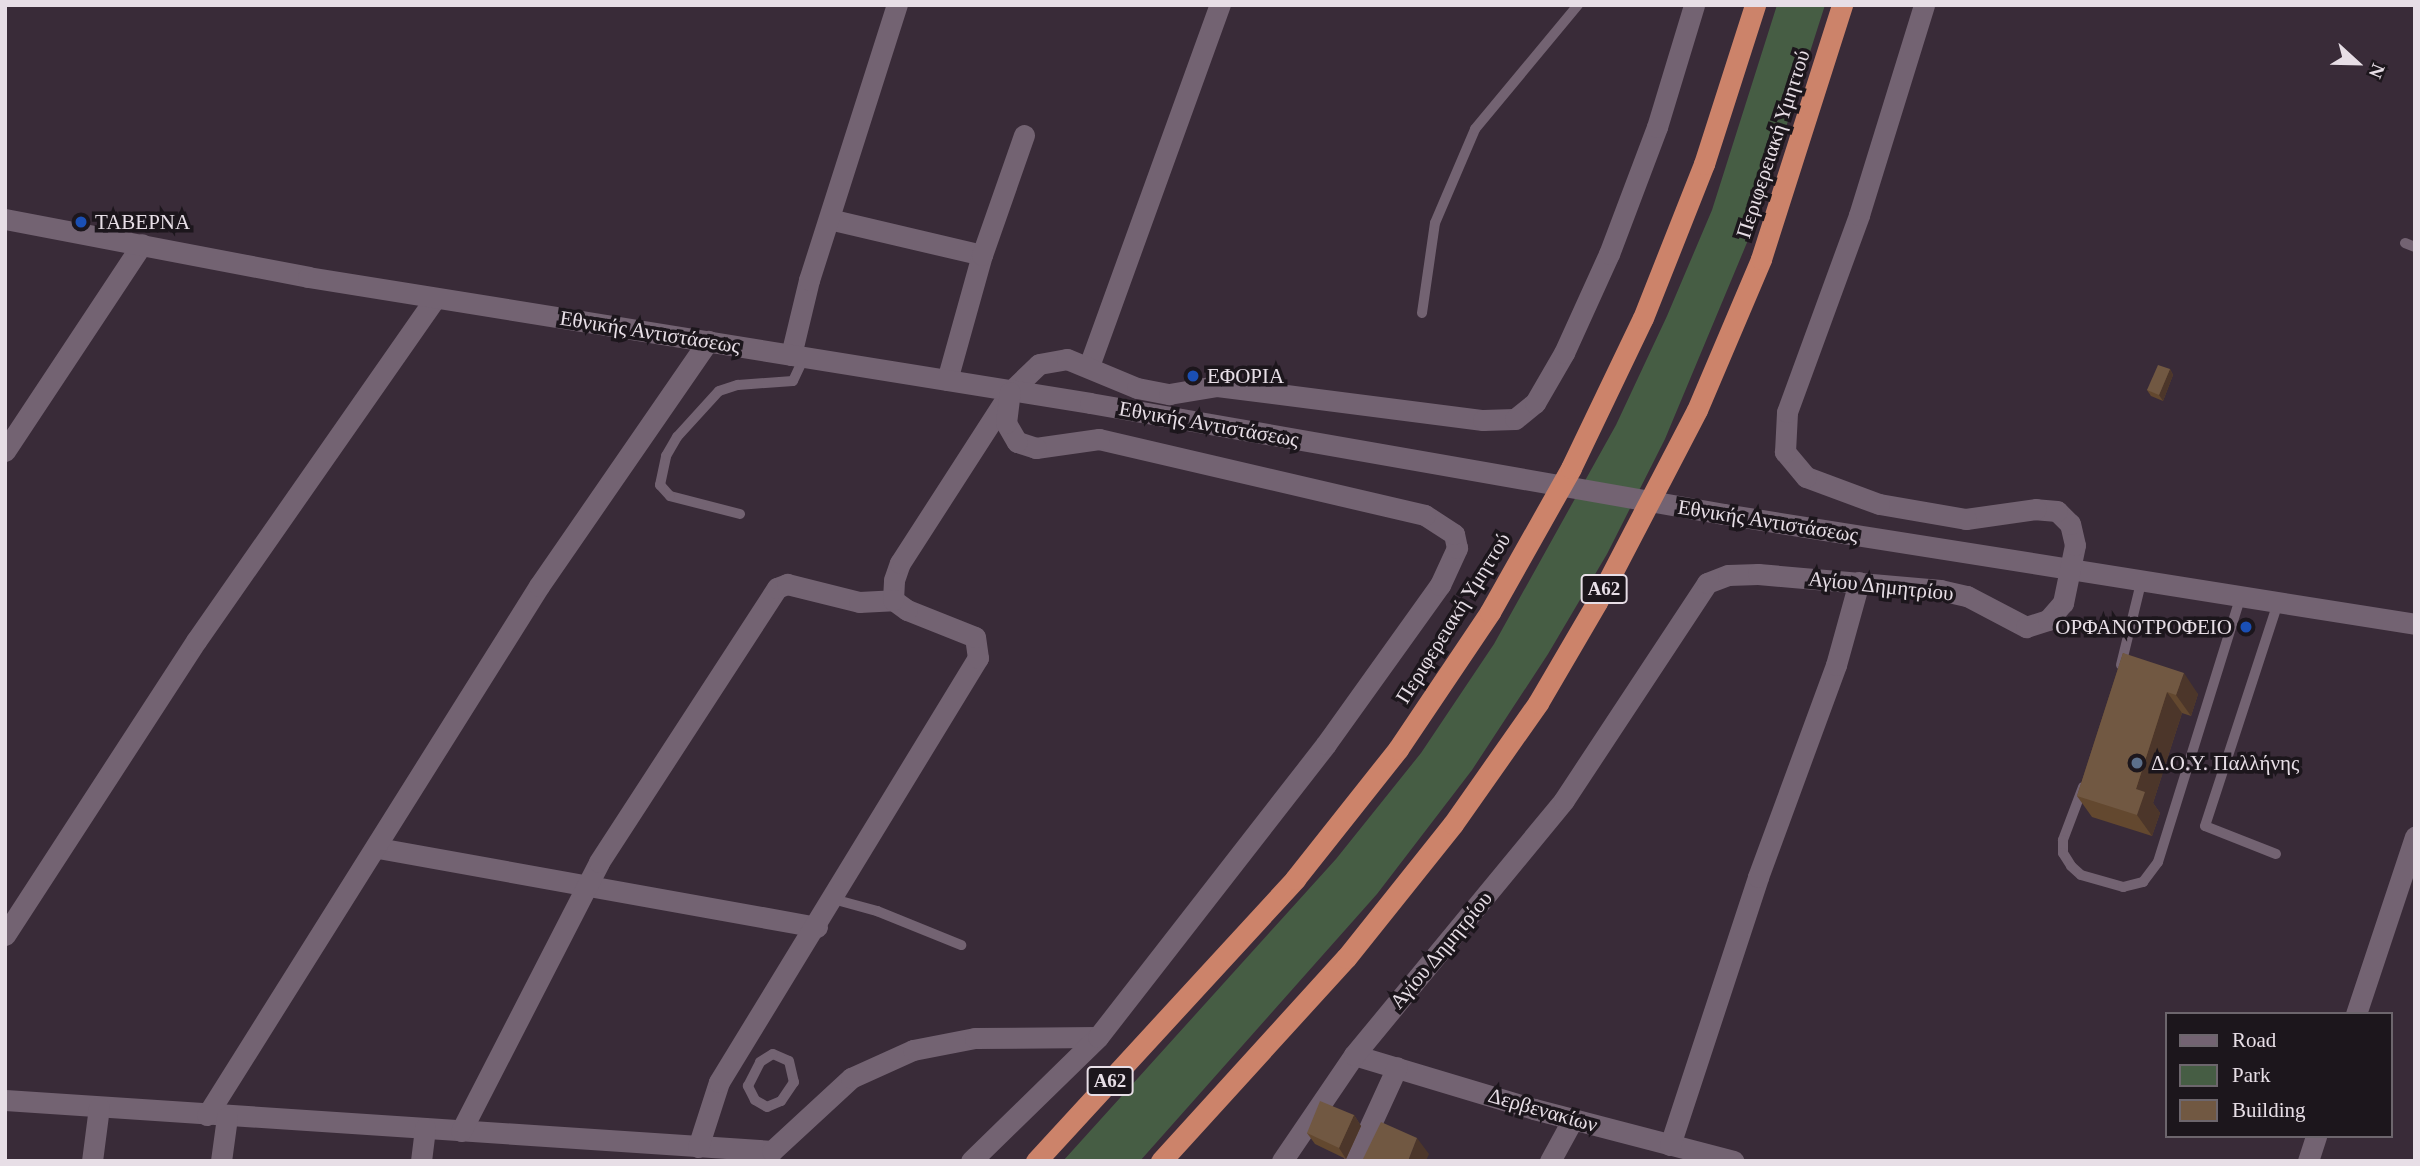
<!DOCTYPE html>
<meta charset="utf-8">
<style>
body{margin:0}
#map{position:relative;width:2420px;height:1166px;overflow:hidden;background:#392b38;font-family:"Times New Roman",serif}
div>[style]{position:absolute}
.green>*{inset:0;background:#465d44}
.lane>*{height:10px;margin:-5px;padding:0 5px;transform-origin:5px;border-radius:5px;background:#736372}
.street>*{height:21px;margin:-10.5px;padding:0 10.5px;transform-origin:10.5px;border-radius:10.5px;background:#736372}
.secondary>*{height:21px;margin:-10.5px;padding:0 10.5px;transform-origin:10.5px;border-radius:10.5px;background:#736372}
.highway>*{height:21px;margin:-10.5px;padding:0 10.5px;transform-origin:10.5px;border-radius:10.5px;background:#cc836a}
.wall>*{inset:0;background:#63482f}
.shaded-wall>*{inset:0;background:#4c362a}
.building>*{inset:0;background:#715842}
.dots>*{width:19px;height:19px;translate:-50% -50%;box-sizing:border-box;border:4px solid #1c161c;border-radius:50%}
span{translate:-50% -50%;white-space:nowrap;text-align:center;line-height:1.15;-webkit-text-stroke:7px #1c161c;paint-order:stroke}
.shield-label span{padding:2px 5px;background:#1c161c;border:2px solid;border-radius:5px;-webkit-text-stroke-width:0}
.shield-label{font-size:19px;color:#e7dee6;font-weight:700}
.street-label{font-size:21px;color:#e7dee6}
.poi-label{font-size:21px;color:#e7dee6}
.left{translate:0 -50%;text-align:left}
.right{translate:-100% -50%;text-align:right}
.frame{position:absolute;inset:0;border:7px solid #e7dee6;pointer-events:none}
.legend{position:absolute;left:2165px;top:1012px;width:228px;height:126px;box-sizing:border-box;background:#1c161c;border:2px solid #6d666d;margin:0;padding:9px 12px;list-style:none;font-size:21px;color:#e7dee6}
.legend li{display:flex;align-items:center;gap:14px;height:35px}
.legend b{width:35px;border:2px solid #6d666d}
.north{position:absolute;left:2322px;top:28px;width:70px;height:70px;-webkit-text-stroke:5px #1c161c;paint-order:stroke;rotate:112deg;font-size:19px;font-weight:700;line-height:28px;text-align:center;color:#e7dee6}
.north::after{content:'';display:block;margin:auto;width:24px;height:32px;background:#e7dee6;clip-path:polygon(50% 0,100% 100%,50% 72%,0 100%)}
</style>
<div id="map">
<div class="green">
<i style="clip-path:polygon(1777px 5px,1825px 5px,1756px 221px,1665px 439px,1607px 554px,1548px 654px,1472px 770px,1377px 894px,1140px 1161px,1063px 1161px,1336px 859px,1421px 753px,1494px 644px,1616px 425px,1667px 316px,1712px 210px)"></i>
</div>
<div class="lane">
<i style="left:2405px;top:243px;width:11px;rotate:22deg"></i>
<i style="left:1422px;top:313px;width:91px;rotate:-81.8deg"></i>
<i style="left:1435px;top:223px;width:102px;rotate:-66.9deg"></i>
<i style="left:1475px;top:129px;width:161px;rotate:-50.3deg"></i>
<i style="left:740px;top:514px;width:72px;rotate:-165.6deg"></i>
<i style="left:670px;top:496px;width:15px;rotate:-132deg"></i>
<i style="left:660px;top:485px;width:30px;rotate:-78deg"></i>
<i style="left:666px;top:456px;width:22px;rotate:-60deg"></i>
<i style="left:677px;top:437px;width:62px;rotate:-47.6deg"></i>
<i style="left:719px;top:391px;width:20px;rotate:-18deg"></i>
<i style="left:738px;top:385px;width:55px;rotate:-4.2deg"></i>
<i style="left:793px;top:381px;width:26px;rotate:-65deg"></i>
<i style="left:2121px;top:665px;width:89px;rotate:-76.3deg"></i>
<i style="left:2083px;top:787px;width:57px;rotate:110.7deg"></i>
<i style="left:2063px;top:840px;width:13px;rotate:90deg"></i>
<i style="left:2063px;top:853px;width:15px;rotate:58deg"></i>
<i style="left:2071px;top:866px;width:13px;rotate:42deg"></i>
<i style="left:2081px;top:875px;width:44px;rotate:15.9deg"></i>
<i style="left:2123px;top:887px;width:21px;rotate:-14deg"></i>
<i style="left:2143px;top:882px;width:25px;rotate:-53deg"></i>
<i style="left:2158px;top:862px;width:282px;rotate:-72.7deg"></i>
<i style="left:2276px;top:854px;width:76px;rotate:-158.5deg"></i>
<i style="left:2205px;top:826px;width:239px;rotate:-71.9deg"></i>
<i style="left:833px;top:899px;width:46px;rotate:15.3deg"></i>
<i style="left:877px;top:911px;width:91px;rotate:22deg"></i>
<i style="left:773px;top:1054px;width:17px;rotate:24deg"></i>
<i style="left:789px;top:1061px;width:22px;rotate:77deg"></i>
<i style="left:794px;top:1082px;width:23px;rotate:124deg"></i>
<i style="left:781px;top:1101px;width:15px;rotate:157deg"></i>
<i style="left:767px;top:1107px;width:14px;rotate:-150deg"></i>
<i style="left:755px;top:1100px;width:16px;rotate:-117deg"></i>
<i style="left:748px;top:1086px;width:27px;rotate:-63deg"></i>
<i style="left:760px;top:1062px;width:15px;rotate:-32deg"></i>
</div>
<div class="street">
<i style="left:829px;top:219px;width:157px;rotate:13.2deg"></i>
<i style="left:791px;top:355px;width:77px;rotate:-76.5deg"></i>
<i style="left:809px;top:280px;width:289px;rotate:-72.3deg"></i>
<i style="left:1089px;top:366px;width:384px;rotate:-70.1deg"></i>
<i style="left:947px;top:380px;width:130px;rotate:-74.4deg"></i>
<i style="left:982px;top:255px;width:127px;rotate:-70.7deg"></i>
<i style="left:5px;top:451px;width:248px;rotate:-56.5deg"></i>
<i style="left:378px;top:848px;width:446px;rotate:10.2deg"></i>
<i style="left:5px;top:935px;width:351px;rotate:-57deg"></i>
<i style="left:196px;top:641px;width:418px;rotate:-55.1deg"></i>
<i style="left:2356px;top:1014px;width:187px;rotate:-71.6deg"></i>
<i style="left:1354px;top:1055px;width:188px;rotate:16.7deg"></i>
<i style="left:1534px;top:1109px;width:206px;rotate:14.6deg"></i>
<i style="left:5px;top:1100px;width:769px;rotate:3.8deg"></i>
<i style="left:772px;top:1151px;width:108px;rotate:-42.7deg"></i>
<i style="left:851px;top:1078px;width:68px;rotate:-24.3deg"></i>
<i style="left:913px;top:1050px;width:63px;rotate:-11deg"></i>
<i style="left:975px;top:1038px;width:123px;rotate:-0.5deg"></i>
<i style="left:207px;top:1115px;width:625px;rotate:-57.89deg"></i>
<i style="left:539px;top:586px;width:298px;rotate:-55.4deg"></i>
<i style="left:461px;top:1131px;width:302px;rotate:-62.8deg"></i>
<i style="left:599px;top:862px;width:327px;rotate:-57deg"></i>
<i style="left:777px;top:588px;width:11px;rotate:-22deg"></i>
<i style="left:787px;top:584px;width:74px;rotate:14deg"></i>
<i style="left:859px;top:602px;width:34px;rotate:-3deg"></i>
<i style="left:1670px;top:1145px;width:282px;rotate:-71.8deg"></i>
<i style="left:1758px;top:877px;width:226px;rotate:-69.8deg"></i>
<i style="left:1836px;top:665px;width:86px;rotate:-74.5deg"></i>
<i style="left:698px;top:1147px;width:68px;rotate:-72.1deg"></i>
<i style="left:719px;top:1082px;width:497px;rotate:-58.6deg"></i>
<i style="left:978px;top:658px;width:21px;rotate:-98deg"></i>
<i style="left:975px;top:637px;width:73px;rotate:-158.3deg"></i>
<i style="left:907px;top:610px;width:17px;rotate:-144deg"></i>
<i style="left:893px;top:600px;width:20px;rotate:-87deg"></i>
<i style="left:894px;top:580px;width:18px;rotate:-71deg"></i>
<i style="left:900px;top:563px;width:203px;rotate:-57.2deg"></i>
<i style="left:1010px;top:392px;width:40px;rotate:-44deg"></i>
<i style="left:1039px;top:364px;width:28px;rotate:-10deg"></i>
<i style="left:1067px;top:359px;width:76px;rotate:22.5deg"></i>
<i style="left:1137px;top:388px;width:33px;rotate:11deg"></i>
<i style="left:1169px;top:394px;width:49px;rotate:-9.5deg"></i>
<i style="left:1217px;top:386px;width:268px;rotate:7.3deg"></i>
<i style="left:1483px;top:420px;width:32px;rotate:-2deg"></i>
<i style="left:1515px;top:419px;width:26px;rotate:-39deg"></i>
<i style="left:1535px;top:403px;width:58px;rotate:-59.9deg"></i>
<i style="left:1564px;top:353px;width:109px;rotate:-65.6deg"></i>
<i style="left:1609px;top:254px;width:136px;rotate:-69.3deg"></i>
<i style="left:1657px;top:127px;width:127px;rotate:-73.1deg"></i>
<i style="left:92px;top:1161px;width:54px;rotate:-82.6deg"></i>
<i style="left:221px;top:1161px;width:44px;rotate:-82.2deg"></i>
<i style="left:421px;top:1161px;width:33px;rotate:-83deg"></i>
<i style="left:1354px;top:1161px;width:103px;rotate:-65.4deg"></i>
<i style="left:1550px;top:1161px;width:48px;rotate:-61.3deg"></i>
<i style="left:2308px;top:1161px;width:26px;rotate:-72deg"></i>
</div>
<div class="secondary">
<i style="left:5px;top:219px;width:309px;rotate:10.8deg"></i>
<i style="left:308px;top:277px;width:792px;rotate:9.15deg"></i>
<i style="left:1090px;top:403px;width:644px;rotate:9.93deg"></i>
<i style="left:1724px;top:514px;width:700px;rotate:9.04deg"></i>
<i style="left:971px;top:1161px;width:177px;rotate:-44.3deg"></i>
<i style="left:1098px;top:1037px;width:371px;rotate:-52.1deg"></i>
<i style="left:1326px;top:744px;width:196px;rotate:-54.4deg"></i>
<i style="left:1440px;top:585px;width:41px;rotate:-65.3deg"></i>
<i style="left:1457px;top:548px;width:14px;rotate:-102deg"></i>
<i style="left:1454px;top:534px;width:35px;rotate:-147deg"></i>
<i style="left:1425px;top:515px;width:335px;rotate:-166.9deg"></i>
<i style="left:1099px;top:439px;width:64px;rotate:171.9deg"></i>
<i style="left:1036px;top:448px;width:20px;rotate:-162deg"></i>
<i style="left:1017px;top:442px;width:22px;rotate:-120deg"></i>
<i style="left:1006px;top:423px;width:31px;rotate:-83deg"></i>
<i style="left:1282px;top:1161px;width:128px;rotate:-55.8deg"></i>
<i style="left:1354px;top:1055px;width:330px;rotate:-50.5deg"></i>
<i style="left:1564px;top:800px;width:260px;rotate:-56.6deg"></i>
<i style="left:1707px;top:583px;width:22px;rotate:-21deg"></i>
<i style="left:1728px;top:575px;width:30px;rotate:-2deg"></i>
<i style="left:1758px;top:574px;width:183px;rotate:5deg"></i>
<i style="left:1940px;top:590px;width:28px;rotate:13deg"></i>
<i style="left:1967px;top:596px;width:67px;rotate:27.7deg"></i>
<i style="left:2026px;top:627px;width:23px;rotate:-18deg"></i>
<i style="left:2048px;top:620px;width:23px;rotate:-49deg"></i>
<i style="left:2063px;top:603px;width:59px;rotate:-78.3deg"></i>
<i style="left:2075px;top:545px;width:22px;rotate:-103deg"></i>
<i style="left:2070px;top:524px;width:18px;rotate:-135deg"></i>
<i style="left:2057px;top:511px;width:21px;rotate:-175deg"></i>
<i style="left:2036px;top:509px;width:71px;rotate:171.9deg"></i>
<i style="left:1966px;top:519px;width:88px;rotate:-170.2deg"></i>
<i style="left:1879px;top:504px;width:78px;rotate:-159.7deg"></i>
<i style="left:1806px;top:477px;width:33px;rotate:-130deg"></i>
<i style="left:1785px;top:452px;width:40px;rotate:-87.1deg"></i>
<i style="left:1787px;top:412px;width:210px;rotate:-69.9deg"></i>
<i style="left:1859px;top:215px;width:220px;rotate:-72.8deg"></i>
</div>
<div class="highway">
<i style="left:1036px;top:1161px;width:383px;rotate:-47.4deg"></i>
<i style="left:1295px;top:879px;width:166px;rotate:-51.6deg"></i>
<i style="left:1398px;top:749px;width:165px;rotate:-56.1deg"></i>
<i style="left:1490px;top:612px;width:165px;rotate:-60.6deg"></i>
<i style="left:1571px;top:468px;width:166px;rotate:-64.4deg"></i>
<i style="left:1643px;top:318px;width:166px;rotate:-68.4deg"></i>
<i style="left:1704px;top:164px;width:167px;rotate:-72.2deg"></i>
<i style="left:1161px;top:1161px;width:275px;rotate:-47.7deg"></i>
<i style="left:1346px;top:958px;width:171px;rotate:-51.4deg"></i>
<i style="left:1453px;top:824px;width:148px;rotate:-54.9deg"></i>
<i style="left:1538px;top:703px;width:117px;rotate:-59.7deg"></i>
<i style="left:1597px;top:602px;width:216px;rotate:-62.5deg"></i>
<i style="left:1697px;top:410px;width:164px;rotate:-67deg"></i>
<i style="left:1761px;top:259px;width:267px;rotate:-72.3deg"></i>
</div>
<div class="wall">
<i style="clip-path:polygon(2170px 369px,2173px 375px,2163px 401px,2151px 396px,2147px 390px)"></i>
<i style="clip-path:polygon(2123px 653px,2198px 694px,2191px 716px,2182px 713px,2153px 803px,2160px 813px,2152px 836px,2092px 817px,2077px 796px)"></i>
<i style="clip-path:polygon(1354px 1115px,1361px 1126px,1346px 1159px,1315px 1144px,1307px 1133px)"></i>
</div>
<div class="shaded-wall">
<i style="clip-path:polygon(2170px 369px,2173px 375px,2163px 401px,2159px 395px)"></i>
<i style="clip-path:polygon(2184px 673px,2198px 694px,2191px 716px,2176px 695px)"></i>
<i style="clip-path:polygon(2167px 692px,2182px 713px,2153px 803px,2160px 813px,2152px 836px,2137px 815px,2136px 789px)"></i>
<i style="clip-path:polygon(1354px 1115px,1361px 1126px,1346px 1159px,1339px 1148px)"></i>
<i style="clip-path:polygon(1417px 1138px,1429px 1154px,1426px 1161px,1408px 1161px)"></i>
</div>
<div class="building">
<i style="clip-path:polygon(2158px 365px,2170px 369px,2159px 395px,2147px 390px)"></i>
<i style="clip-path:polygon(2123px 653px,2184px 673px,2176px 695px,2167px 692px,2136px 789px,2145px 792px,2137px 815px,2077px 796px)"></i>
<i style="clip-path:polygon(1320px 1101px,1354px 1115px,1339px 1148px,1307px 1133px)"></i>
<i style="clip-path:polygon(1381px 1122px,1417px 1138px,1408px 1161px,1362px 1161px)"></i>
</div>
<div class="dots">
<i style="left:81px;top:222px;background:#1a4fb4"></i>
<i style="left:1193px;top:376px;background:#1a4fb4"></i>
<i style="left:2246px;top:627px;background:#1a4fb4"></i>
<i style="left:2137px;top:763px;background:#5c6f8a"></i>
</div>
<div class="shield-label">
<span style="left:1604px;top:589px">Α62</span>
<span style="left:1110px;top:1081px">Α62</span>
</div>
<div class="street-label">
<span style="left:1773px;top:144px;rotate:-72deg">Περιφερειακή Υμηττού</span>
<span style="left:650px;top:332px;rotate:9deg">Εθνικής Αντιστάσεως</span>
<span style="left:1209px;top:424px;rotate:10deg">Εθνικής Αντιστάσεως</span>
<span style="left:1768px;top:521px;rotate:9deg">Εθνικής Αντιστάσεως</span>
<span style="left:1881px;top:586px;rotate:6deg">Αγίου Δημητρίου</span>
<span style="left:1453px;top:618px;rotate:-58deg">Περιφερειακή Υμηττού</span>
<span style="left:1441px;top:950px;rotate:-50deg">Αγίου Δημητρίου</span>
<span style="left:1543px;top:1110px;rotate:16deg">Δερβενακίων</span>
</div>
<div class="poi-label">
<span class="left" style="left:95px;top:222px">ΤΑΒΕΡΝΑ</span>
<span class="left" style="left:1207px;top:376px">ΕΦΟΡΙΑ</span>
<span class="right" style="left:2232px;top:627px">ΟΡΦΑΝΟΤΡΟΦΕΙΟ</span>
<span class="left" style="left:2151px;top:763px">Δ.Ο.Υ. Παλλήνης</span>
</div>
<div class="frame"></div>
<ul class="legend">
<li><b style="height:9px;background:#736372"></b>Road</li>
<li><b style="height:19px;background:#465d44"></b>Park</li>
<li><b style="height:19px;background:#715842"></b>Building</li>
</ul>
<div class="north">N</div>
</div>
